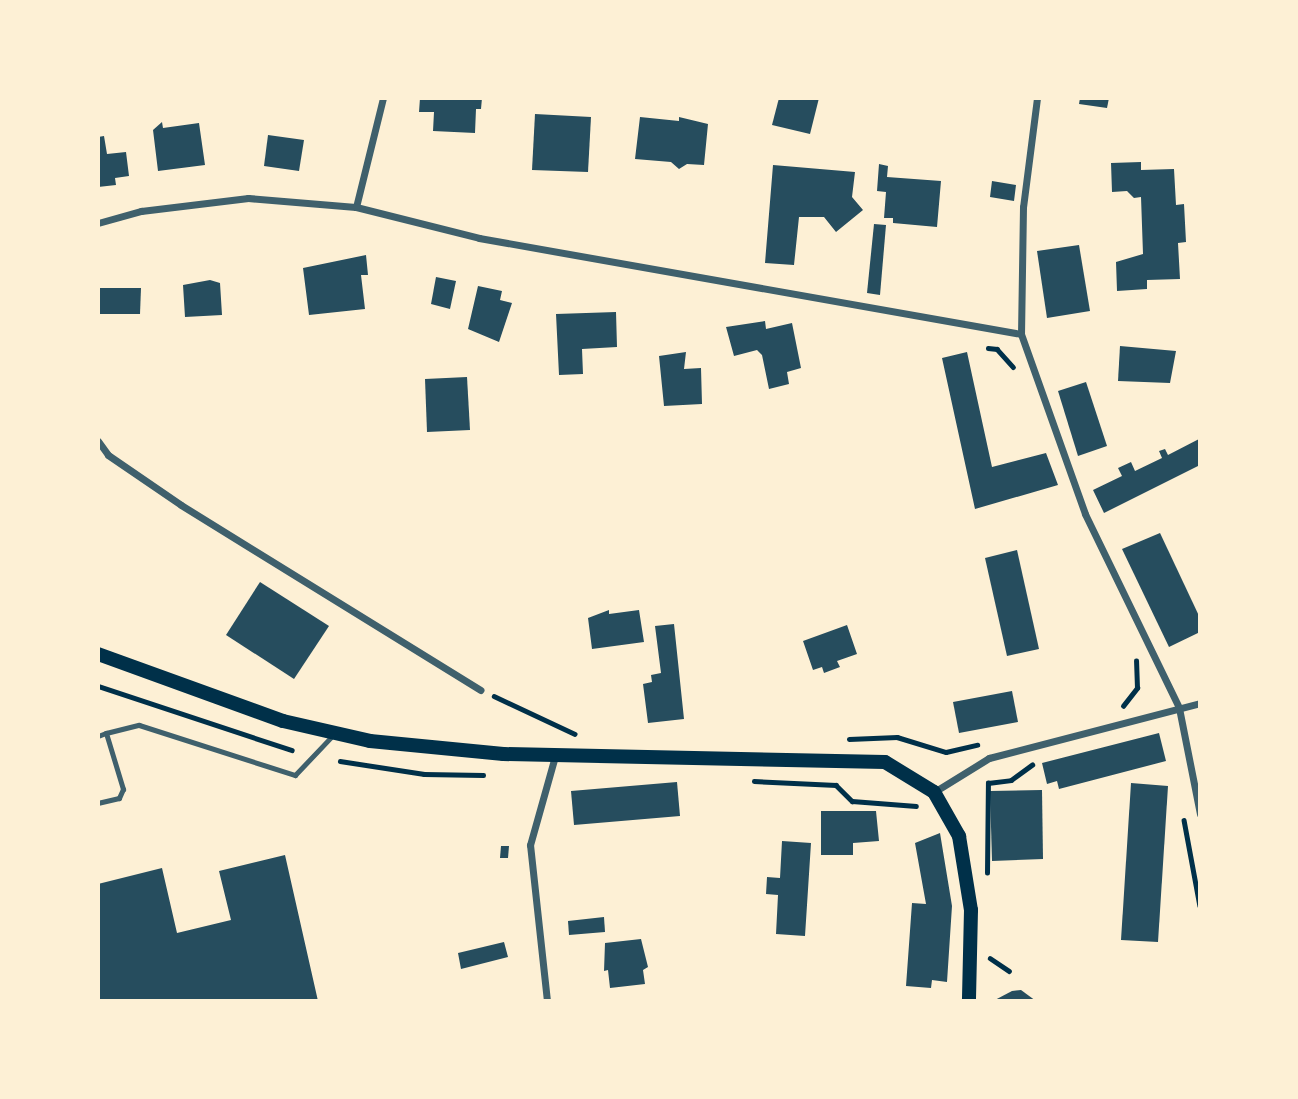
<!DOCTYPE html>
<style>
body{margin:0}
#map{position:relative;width:1298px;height:1099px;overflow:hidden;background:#fdf0d5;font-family:"IBM Plex Serif",serif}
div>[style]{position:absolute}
.building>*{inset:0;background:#264d5e}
.path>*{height:4.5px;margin:-2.25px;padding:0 2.25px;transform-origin:2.25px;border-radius:2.25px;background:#003049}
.service>*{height:5px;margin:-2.5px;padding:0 2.5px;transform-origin:2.5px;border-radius:2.5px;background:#3f606c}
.minor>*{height:7px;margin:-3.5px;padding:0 3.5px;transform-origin:3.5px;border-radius:3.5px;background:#3f606c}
.secondary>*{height:14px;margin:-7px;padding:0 7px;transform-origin:7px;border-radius:7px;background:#003049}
span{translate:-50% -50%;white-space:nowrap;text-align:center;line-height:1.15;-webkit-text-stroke:6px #fdf0d5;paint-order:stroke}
.frame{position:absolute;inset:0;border:100px solid #fdf0d5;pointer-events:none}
</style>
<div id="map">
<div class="building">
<i style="clip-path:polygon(420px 98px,482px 98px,481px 109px,476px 109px,475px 133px,433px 131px,434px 112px,419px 112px)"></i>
<i style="clip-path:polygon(779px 98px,819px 98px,810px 134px,772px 125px)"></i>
<i style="clip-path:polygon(1080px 98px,1109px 98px,1107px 108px,1079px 104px)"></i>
<i style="clip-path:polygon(535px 114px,591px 117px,588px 172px,532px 170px)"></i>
<i style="clip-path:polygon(640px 117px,679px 121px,679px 117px,708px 124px,704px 165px,687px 164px,679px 169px,671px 162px,635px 159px)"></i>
<i style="clip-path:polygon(162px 122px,163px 128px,199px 123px,205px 165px,158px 171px,153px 130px)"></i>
<i style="clip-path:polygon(268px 135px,304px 140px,299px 171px,264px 166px)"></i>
<i style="clip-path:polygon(104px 136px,107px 154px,126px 152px,129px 176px,115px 178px,116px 185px,98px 187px,98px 137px)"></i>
<i style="clip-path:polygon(1141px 162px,1141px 170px,1174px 169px,1176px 205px,1184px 204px,1186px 242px,1178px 243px,1180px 279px,1147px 280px,1147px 289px,1117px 291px,1116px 262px,1143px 254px,1141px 197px,1134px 198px,1127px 191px,1112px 192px,1111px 163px)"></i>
<i style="clip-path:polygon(879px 164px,888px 166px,887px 177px,941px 181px,937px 227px,893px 223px,893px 218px,884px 218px,886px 192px,877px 191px)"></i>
<i style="clip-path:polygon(773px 165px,855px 172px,852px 197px,863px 210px,836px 232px,824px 217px,799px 217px,794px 265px,765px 263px)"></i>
<i style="clip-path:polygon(992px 181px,1016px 185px,1014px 201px,990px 197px)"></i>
<i style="clip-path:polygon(874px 224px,886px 225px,880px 295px,867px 293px)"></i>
<i style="clip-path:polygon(1079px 245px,1090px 311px,1047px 318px,1037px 251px)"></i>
<i style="clip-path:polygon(366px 255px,368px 275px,361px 275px,365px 309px,309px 315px,303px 268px)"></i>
<i style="clip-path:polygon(436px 277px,456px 281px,450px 309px,431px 304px)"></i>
<i style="clip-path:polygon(210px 280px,220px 283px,222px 315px,185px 317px,183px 285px)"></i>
<i style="clip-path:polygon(478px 286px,502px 291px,500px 300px,512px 303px,499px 342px,468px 329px)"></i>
<i style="clip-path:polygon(98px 288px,141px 288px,140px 314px,98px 314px)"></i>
<i style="clip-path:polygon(616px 312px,617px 347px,582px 349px,583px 374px,559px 375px,556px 314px)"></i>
<i style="clip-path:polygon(765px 321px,766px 329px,792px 323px,801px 368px,787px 372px,789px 384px,769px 389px,762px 355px,757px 350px,734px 356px,726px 327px)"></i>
<i style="clip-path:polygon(1120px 346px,1176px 351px,1170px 383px,1118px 381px)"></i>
<i style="clip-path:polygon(686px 352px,684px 369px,701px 368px,702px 404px,664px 406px,659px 356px)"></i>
<i style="clip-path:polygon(967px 352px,992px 467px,1046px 453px,1058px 485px,975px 509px,942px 358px)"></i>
<i style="clip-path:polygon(467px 377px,470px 430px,427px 432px,425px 379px)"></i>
<i style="clip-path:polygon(1086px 382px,1107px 446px,1078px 456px,1058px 391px)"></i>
<i style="clip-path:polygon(1199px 439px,1200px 465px,1104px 513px,1093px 490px,1122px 476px,1118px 468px,1131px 462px,1135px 471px,1162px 458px,1159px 451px,1165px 449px,1168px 455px)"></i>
<i style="clip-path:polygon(1160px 533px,1200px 618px,1200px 632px,1169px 647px,1122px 549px)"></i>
<i style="clip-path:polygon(1017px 550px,1039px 649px,1007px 656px,985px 558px)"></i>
<i style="clip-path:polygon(260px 582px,329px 626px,294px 679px,226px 635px)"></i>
<i style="clip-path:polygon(609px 610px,609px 614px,639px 610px,644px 642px,592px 649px,588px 618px)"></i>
<i style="clip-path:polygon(674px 624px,684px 719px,648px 723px,643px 684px,652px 682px,651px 675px,661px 673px,655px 626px)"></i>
<i style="clip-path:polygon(847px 625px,857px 654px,837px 661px,840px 667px,824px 673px,822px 667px,813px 670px,803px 641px)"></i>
<i style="clip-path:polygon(1012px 691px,1018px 722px,959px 733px,953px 702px)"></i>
<i style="clip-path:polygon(1159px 733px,1166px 761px,1059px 789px,1057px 781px,1047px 784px,1042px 763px)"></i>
<i style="clip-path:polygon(677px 782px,680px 816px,574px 825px,571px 791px)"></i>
<i style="clip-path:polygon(1131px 783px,1168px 786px,1158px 942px,1121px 940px)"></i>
<i style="clip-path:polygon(1042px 790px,1043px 859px,992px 861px,990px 791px)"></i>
<i style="clip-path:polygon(821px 811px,876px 811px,879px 841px,853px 843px,853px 855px,821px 855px)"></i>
<i style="clip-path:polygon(940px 833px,952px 906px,947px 982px,932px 980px,931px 988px,906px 986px,912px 903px,926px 904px,915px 843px)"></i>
<i style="clip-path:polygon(782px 841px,811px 843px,805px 936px,776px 934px,778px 895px,766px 894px,767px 877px,780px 878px)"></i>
<i style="clip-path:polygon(501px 846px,509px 846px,508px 858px,500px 858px)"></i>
<i style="clip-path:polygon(285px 855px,318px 1001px,98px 1001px,98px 884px,162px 868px,177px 933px,231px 920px,219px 871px)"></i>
<i style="clip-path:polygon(604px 917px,605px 932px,569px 935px,568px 921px)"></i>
<i style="clip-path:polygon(641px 939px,648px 967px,643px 970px,645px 984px,610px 988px,608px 970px,604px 971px,605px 943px)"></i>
<i style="clip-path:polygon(504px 942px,508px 957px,461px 969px,458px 953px)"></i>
<i style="clip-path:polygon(1021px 990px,1036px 1001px,993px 1001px,1012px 991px)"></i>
</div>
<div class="path">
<i style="left:988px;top:348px;width:9px;rotate:6deg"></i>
<i style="left:997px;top:349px;width:24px;rotate:48deg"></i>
<i style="left:98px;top:686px;width:204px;rotate:18.3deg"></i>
<i style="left:494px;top:696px;width:89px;rotate:25.1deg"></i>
<i style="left:1123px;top:706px;width:23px;rotate:-52deg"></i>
<i style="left:1137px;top:688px;width:27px;rotate:-92deg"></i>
<i style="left:849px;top:739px;width:48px;rotate:-2.4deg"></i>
<i style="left:897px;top:737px;width:51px;rotate:17deg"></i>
<i style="left:946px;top:752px;width:32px;rotate:-13deg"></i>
<i style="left:340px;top:761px;width:85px;rotate:8.8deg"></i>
<i style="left:424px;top:774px;width:59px;rotate:1deg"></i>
<i style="left:754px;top:781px;width:82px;rotate:2.8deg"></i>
<i style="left:836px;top:785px;width:23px;rotate:45deg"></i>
<i style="left:852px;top:801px;width:64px;rotate:4.5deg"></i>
<i style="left:1184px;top:820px;width:87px;rotate:79.5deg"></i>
<i style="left:987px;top:873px;width:90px;rotate:-89.4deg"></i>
<i style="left:988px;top:783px;width:23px;rotate:-7deg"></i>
<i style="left:1011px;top:780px;width:26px;rotate:-36deg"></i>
<i style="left:990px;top:958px;width:23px;rotate:34deg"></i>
</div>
<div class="service">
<i style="left:106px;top:733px;width:34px;rotate:-14deg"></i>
<i style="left:139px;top:725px;width:164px;rotate:17.8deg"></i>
<i style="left:295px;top:775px;width:55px;rotate:-46.5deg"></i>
<i style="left:98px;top:736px;width:9px;rotate:-21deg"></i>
<i style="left:106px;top:733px;width:59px;rotate:73.1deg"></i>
<i style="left:123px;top:789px;width:10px;rotate:114deg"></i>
<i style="left:119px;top:798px;width:22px;rotate:167deg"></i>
</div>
<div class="minor">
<i style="left:1037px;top:98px;width:110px;rotate:97.3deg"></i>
<i style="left:1023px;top:207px;width:127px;rotate:90.9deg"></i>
<i style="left:1021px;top:334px;width:191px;rotate:70.4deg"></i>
<i style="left:1085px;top:514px;width:216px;rotate:64.1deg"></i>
<i style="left:1179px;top:708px;width:108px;rotate:78.8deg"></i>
<i style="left:356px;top:207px;width:112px;rotate:-76.1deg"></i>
<i style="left:98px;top:223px;width:45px;rotate:-15.6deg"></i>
<i style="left:141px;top:211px;width:108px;rotate:-6.9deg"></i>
<i style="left:248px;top:198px;width:108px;rotate:4.8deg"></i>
<i style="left:356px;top:207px;width:127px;rotate:14.1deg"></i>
<i style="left:479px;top:238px;width:550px;rotate:10.04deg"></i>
<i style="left:98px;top:441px;width:17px;rotate:54deg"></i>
<i style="left:108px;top:455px;width:88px;rotate:34.4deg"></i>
<i style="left:181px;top:505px;width:352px;rotate:31.7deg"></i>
<i style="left:934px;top:792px;width:65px;rotate:-31.7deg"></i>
<i style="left:989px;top:758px;width:218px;rotate:-14.6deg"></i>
<i style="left:547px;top:1001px;width:157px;rotate:-96.2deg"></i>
<i style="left:530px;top:845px;width:92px;rotate:-74.3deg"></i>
</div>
<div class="secondary">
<i style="left:98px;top:654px;width:197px;rotate:19.9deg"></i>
<i style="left:283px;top:721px;width:89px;rotate:12.9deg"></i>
<i style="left:370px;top:741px;width:134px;rotate:5.6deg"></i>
<i style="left:503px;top:754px;width:382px;rotate:1.2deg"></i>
<i style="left:885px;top:762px;width:57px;rotate:31.5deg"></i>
<i style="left:934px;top:792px;width:51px;rotate:60.4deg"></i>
<i style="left:959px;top:836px;width:75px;rotate:80.8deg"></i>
<i style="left:971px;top:910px;width:91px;rotate:91.3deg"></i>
</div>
<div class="frame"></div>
</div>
